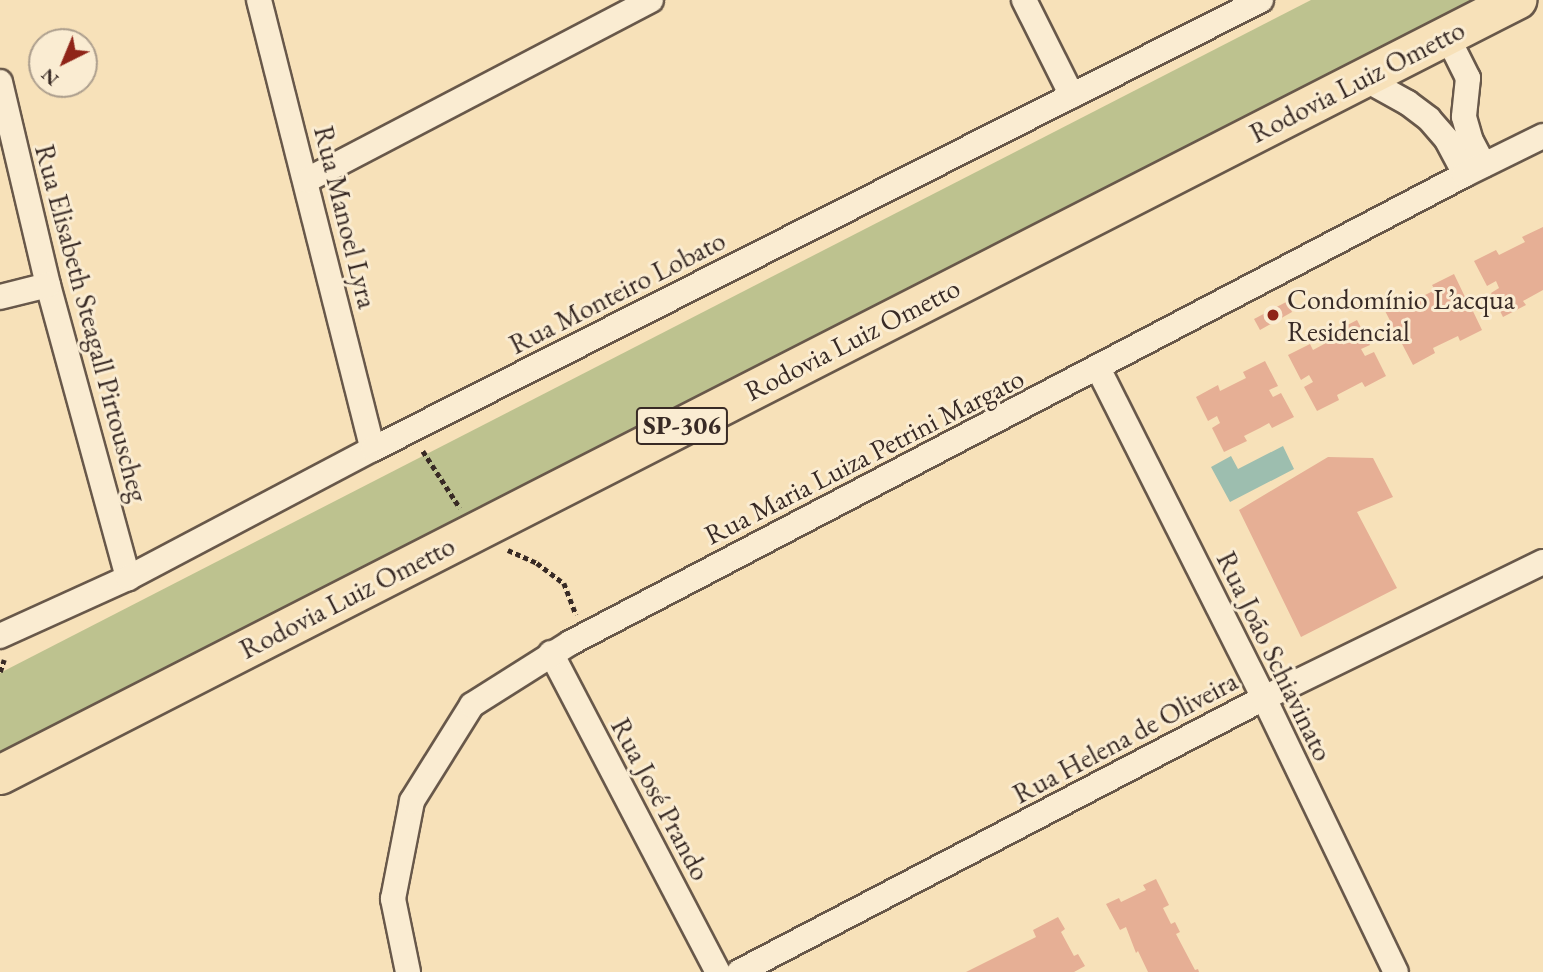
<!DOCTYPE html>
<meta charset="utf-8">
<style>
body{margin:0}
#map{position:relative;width:1543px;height:972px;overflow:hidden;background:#f7e1b9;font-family:"EB Garamond",serif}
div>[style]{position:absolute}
.green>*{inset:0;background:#bdc28f}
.water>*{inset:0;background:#9dbeaf}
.building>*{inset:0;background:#e6af95}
.path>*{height:4.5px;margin-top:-2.25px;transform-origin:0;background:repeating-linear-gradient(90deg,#382a25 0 5px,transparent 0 8.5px)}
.roads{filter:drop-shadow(2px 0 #68584a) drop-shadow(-2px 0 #68584a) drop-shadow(0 2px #68584a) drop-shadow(0 -2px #68584a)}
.minor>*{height:24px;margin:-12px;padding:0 12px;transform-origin:12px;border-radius:12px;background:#faecd2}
.primary>*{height:38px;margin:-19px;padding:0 19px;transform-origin:19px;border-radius:19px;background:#f7e1b9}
.dots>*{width:19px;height:19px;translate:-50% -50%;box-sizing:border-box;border:4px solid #faecd2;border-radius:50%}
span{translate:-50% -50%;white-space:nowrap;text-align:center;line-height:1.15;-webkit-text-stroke:6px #faecd2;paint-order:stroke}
.shield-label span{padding:2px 5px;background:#faecd2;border:2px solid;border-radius:5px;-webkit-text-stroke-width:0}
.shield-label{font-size:26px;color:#382a25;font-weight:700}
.street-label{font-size:28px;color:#382a25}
.poi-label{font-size:28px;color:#382a25}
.left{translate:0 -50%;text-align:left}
.north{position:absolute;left:28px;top:28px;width:70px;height:70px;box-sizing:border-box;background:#faecd2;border:2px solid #ac9e8d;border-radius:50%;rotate:223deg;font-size:19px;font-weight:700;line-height:28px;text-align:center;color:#382a25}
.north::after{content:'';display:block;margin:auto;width:24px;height:32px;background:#8f2418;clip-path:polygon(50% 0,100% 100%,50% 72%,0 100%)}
</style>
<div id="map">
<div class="green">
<i style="clip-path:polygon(1311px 0,1501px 0,0 759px,0 673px)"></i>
</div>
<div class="water">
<i style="clip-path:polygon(1283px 446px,1294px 469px,1230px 502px,1211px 467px,1231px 456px,1238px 469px)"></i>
</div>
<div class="building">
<i style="clip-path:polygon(1543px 227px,1543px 290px,1523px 301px,1526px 305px,1503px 317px,1491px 293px,1499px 288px,1496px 281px,1487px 286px,1474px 261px,1496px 250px,1499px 255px,1525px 242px,1522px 237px)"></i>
<i style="clip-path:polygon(1454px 274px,1466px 299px,1457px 303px,1461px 310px,1470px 305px,1482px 330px,1460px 341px,1458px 336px,1433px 348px,1435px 353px,1413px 365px,1400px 340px,1409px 336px,1406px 329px,1397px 334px,1384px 309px,1406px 298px,1409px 303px,1435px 290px,1432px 285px)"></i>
<i style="clip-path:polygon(1288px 301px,1292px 312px,1260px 330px,1254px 319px)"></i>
<i style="clip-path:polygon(1357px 320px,1370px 345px,1361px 349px,1365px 356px,1374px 352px,1386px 376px,1365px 387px,1362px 382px,1337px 395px,1339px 400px,1317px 411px,1304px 387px,1313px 382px,1309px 375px,1301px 380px,1288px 355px,1310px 344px,1313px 350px,1339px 336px,1336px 331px)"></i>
<i style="clip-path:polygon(1265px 361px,1278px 386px,1269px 390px,1273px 397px,1281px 393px,1294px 417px,1272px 428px,1269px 423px,1260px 428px,1244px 436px,1247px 441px,1224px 452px,1212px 428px,1220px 423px,1217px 416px,1208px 421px,1196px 397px,1218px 385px,1220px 391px,1246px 378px,1243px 372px)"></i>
<i style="clip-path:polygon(1328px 457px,1373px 458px,1393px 497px,1357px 512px,1397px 588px,1301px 637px,1239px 510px)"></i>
<i style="clip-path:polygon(1156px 879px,1169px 905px,1163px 908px,1171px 924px,1175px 922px,1180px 932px,1176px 934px,1195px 970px,1198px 969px,1199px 972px,1148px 972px,1138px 951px,1136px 953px,1126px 927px,1120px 930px,1106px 904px,1119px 898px,1121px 902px,1146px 890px,1143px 885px)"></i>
<i style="clip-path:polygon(1058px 917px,1065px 929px,1061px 932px,1074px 956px,1078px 954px,1085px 966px,1074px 972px,966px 972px,1036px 937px,1033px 930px)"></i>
</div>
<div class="path">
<i style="left:423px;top:451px;width:68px;rotate:57deg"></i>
<i style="left:508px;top:550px;width:32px;rotate:24deg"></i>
<i style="left:537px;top:563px;width:34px;rotate:37deg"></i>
<i style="left:564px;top:583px;width:34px;rotate:69deg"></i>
<i style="left:0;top:672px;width:13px;rotate:-72deg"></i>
</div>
<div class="roads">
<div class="minor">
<i style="left:259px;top:0;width:463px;rotate:75.8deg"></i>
<i style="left:1024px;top:0;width:107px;rotate:63.4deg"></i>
<i style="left:1447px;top:36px;width:47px;rotate:63.4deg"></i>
<i style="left:1468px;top:78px;width:39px;rotate:96deg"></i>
<i style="left:1464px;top:117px;width:25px;rotate:74deg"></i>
<i style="left:1471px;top:141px;width:27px;rotate:62deg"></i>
<i style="left:1363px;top:78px;width:51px;rotate:29.1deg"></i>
<i style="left:1408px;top:103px;width:26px;rotate:37deg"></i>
<i style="left:1429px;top:119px;width:28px;rotate:49deg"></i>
<i style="left:1447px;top:140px;width:38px;rotate:62deg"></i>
<i style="left:0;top:82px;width:209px;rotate:76.7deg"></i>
<i style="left:48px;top:285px;width:304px;rotate:74.7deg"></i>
<i style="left:307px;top:180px;width:388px;rotate:-27.6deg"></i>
<i style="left:0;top:297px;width:49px;rotate:-14deg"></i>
<i style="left:1098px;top:368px;width:369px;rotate:63.3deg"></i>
<i style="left:1264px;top:698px;width:304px;rotate:64.3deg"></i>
<i style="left:0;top:636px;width:141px;rotate:-24.4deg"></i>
<i style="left:128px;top:578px;width:277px;rotate:-27.8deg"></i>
<i style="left:373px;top:449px;width:995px;rotate:-26.82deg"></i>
<i style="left:551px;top:653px;width:360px;rotate:62.4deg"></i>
<i style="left:408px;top:972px;width:75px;rotate:-101.6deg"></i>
<i style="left:393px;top:899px;width:100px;rotate:-79deg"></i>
<i style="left:412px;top:801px;width:113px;rotate:-58deg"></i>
<i style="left:472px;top:705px;width:116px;rotate:-32.3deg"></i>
<i style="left:570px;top:643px;width:1009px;rotate:-27.63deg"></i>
<i style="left:1464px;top:175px;width:88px;rotate:-26.3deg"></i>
<i style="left:739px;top:972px;width:592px;rotate:-27.56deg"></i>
<i style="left:1264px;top:698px;width:310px;rotate:-26deg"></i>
</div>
<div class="primary">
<i style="left:0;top:775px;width:1704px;rotate:-27.06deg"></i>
</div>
</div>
<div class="dots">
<i style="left:1273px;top:315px;background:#8f2418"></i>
</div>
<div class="shield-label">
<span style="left:682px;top:426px">SP-306</span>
</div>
<div class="street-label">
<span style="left:1357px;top:81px;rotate:-27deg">Rodovia Luiz Ometto</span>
<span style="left:346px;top:217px;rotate:76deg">Rua Manoel Lyra</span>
<span style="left:617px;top:292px;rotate:-27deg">Rua Monteiro Lobato</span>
<span style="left:92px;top:323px;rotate:75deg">Rua Elisabeth Steagall Pirtouscheg</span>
<span style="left:852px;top:339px;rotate:-27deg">Rodovia Luiz Ometto</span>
<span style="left:864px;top:456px;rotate:-27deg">Rua Maria Luiza Petrini Margato</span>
<span style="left:347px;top:597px;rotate:-27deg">Rodovia Luiz Ometto</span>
<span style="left:1275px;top:656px;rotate:64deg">Rua João Schiavinato</span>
<span style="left:1125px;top:737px;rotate:-28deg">Rua Helena de Oliveira</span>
<span style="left:661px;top:799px;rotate:62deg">Rua José Prando</span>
</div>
<div class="poi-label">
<span class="left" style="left:1287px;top:315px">Condomínio L’acqua<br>Residencial</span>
</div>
<div class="north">N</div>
</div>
